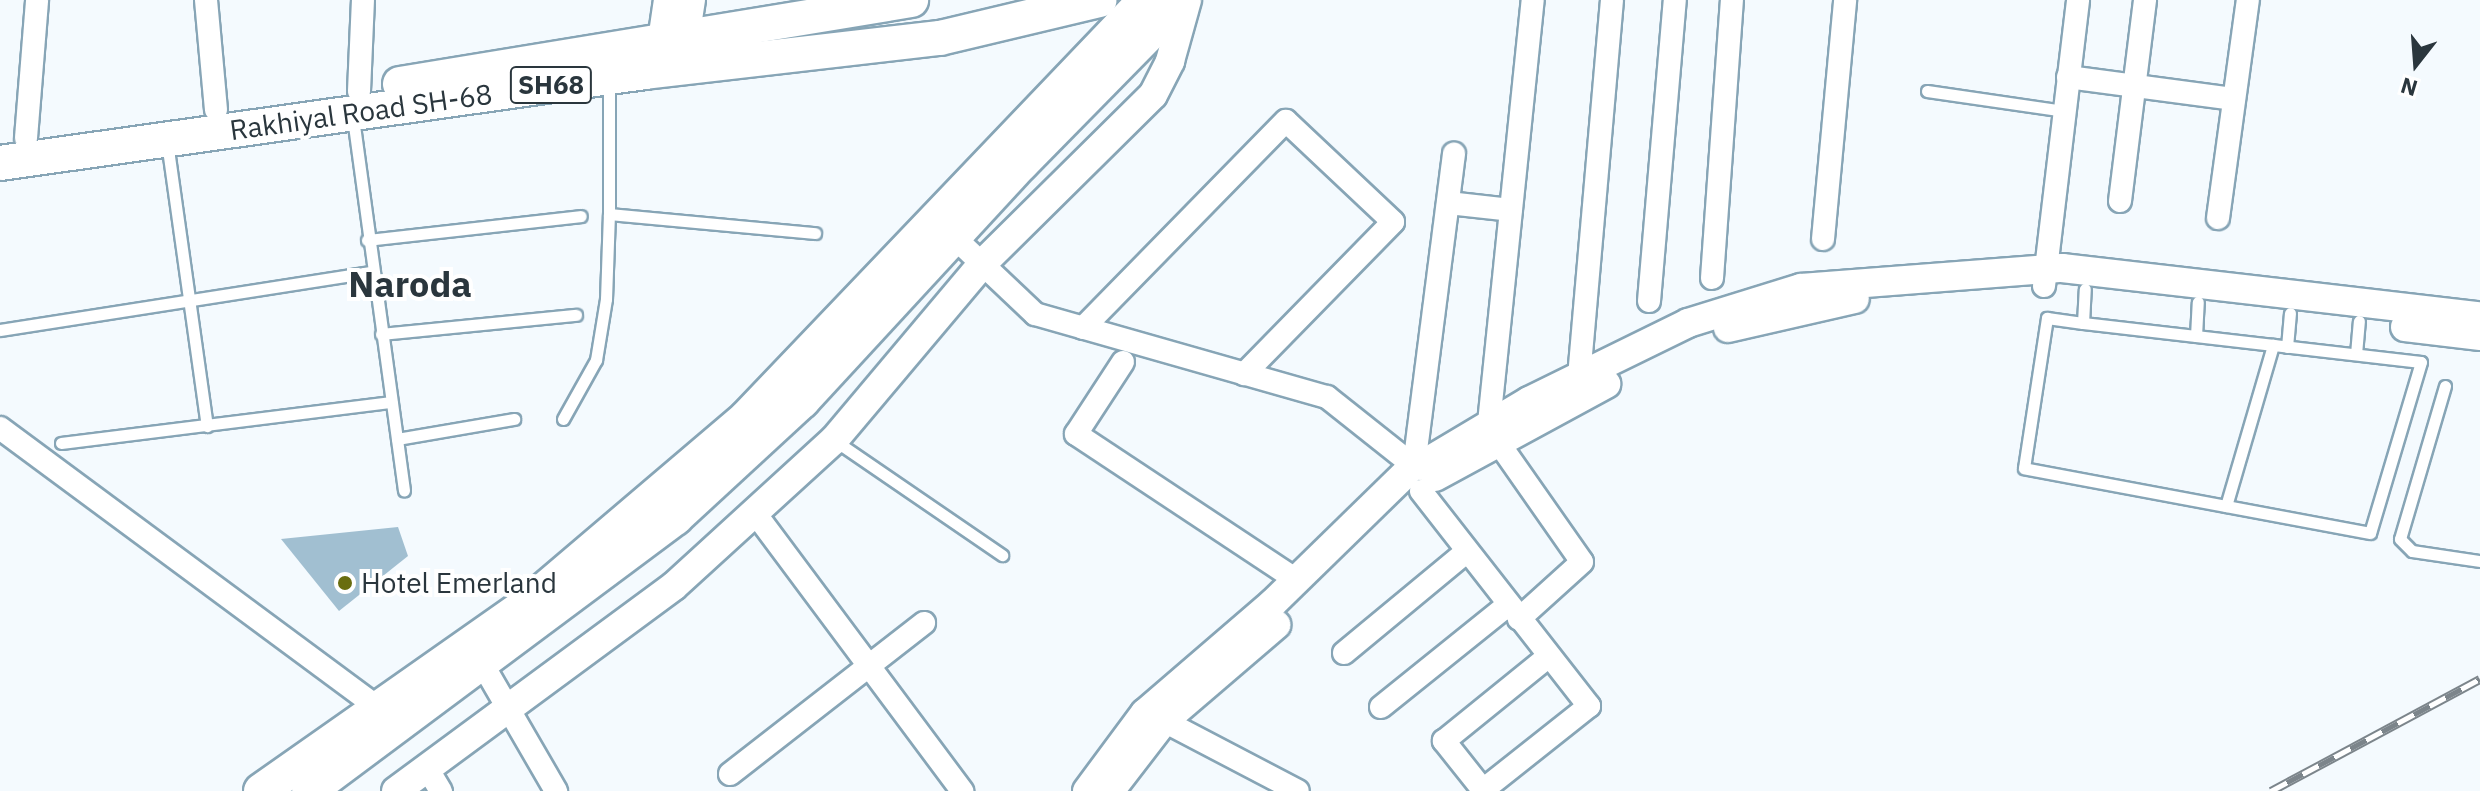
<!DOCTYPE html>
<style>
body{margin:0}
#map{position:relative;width:2480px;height:791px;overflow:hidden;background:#f4fafe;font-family:"IBM Plex Sans",sans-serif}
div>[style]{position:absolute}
.building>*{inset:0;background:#a1bfd1}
.roads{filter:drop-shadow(2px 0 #87a5b6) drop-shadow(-2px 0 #87a5b6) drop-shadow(0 2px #87a5b6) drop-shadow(0 -2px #87a5b6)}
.service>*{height:11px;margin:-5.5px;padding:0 5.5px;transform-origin:5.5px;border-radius:5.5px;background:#fff}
.minor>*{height:22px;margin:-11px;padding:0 11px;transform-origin:11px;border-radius:11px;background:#fff}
.tertiary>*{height:28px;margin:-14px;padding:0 14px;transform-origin:14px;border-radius:14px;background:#fff}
.primary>*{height:34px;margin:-17px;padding:0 17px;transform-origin:17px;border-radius:17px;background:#fff}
.rail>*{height:9px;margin-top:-4.5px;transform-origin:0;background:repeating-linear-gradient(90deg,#fff 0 18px,#7c858b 0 36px);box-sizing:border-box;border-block:2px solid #7c858b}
.dots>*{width:22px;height:22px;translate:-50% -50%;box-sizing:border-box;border:4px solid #fff;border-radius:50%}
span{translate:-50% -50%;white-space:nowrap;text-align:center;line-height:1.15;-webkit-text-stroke:8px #fff;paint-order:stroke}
.shield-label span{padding:2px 6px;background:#fff;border:2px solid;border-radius:6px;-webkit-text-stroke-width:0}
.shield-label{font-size:26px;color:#2a363d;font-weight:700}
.street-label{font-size:28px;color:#2a363d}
.poi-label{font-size:28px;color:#2a363d}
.left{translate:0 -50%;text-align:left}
.district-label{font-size:36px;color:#2a363d;font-weight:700}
.north{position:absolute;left:2376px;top:24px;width:80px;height:80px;-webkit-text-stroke:6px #fff;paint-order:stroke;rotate:197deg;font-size:22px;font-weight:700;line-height:32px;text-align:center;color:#2a363d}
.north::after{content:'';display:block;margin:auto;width:28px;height:36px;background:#2a363d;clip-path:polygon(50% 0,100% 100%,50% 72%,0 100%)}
</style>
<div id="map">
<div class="building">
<i style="clip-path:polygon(398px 527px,408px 556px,339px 611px,281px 539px)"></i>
</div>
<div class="roads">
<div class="service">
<i style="left:609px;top:81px;width:133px;rotate:90deg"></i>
<i style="left:609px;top:214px;width:207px;rotate:5.3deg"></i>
<i style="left:1927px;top:91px;width:138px;rotate:8.3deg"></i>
<i style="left:353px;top:118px;width:376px;rotate:82.2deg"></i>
<i style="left:167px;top:142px;width:287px;rotate:82deg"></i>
<i style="left:367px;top:240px;width:215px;rotate:-6.4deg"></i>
<i style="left:2083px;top:323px;width:340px;rotate:6.6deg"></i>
<i style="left:2421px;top:362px;width:178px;rotate:106.6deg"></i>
<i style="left:2370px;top:533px;width:352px;rotate:-169.4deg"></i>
<i style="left:2024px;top:468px;width:152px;rotate:-81.3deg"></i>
<i style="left:2047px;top:318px;width:36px;rotate:8deg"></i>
<i style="left:2083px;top:323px;width:34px;rotate:-87deg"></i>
<i style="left:0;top:330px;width:376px;rotate:-8.9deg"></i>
<i style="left:381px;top:334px;width:196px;rotate:-5.6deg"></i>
<i style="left:2196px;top:336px;width:34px;rotate:-87deg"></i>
<i style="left:2287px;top:347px;width:34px;rotate:-85deg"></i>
<i style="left:2356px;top:354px;width:33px;rotate:-85deg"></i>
<i style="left:2445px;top:386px;width:159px;rotate:106.4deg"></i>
<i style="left:2400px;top:539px;width:17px;rotate:45deg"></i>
<i style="left:2412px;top:551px;width:69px;rotate:8.4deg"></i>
<i style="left:563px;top:419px;width:68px;rotate:-60.8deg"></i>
<i style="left:596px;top:360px;width:62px;rotate:-80.7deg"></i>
<i style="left:606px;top:299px;width:85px;rotate:-88deg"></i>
<i style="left:397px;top:439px;width:119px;rotate:-9.7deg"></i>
<i style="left:834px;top:440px;width:204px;rotate:34.4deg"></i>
<i style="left:61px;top:443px;width:333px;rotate:-7.1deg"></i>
<i style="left:2226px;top:506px;width:168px;rotate:-73.7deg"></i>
</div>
<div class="minor">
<i style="left:206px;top:0;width:110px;rotate:84.8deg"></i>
<i style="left:2068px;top:77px;width:166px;rotate:7.6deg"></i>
<i style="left:359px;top:91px;width:91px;rotate:-87.5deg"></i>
<i style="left:26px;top:138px;width:138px;rotate:-85.4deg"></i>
<i style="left:2120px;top:201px;width:203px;rotate:-82.9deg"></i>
<i style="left:1448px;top:203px;width:63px;rotate:6.3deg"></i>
<i style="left:2218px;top:218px;width:220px;rotate:-82.2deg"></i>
<i style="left:956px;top:239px;width:109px;rotate:43.5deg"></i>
<i style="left:1035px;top:314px;width:304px;rotate:15.9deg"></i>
<i style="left:1327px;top:397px;width:111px;rotate:38.4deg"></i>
<i style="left:1414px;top:466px;width:315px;rotate:-82.7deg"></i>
<i style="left:1823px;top:239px;width:240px;rotate:-84.7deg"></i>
<i style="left:1712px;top:278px;width:279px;rotate:-85.9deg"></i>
<i style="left:2044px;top:286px;width:288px;rotate:-83.2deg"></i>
<i style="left:1649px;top:301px;width:302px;rotate:-85.1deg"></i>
<i style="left:1083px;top:328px;width:290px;rotate:-45.6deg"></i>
<i style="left:1286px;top:121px;width:147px;rotate:43.3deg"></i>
<i style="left:1393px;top:222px;width:213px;rotate:134.4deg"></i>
<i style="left:1123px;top:362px;width:86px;rotate:123.1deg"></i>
<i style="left:1076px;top:434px;width:265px;rotate:33.5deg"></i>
<i style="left:1579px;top:377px;width:378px;rotate:-85deg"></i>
<i style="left:1489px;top:423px;width:425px;rotate:-84.1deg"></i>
<i style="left:0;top:428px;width:473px;rotate:36.5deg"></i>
<i style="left:1498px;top:442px;width:146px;rotate:55deg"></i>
<i style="left:1582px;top:562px;width:85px;rotate:137.9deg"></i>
<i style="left:1421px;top:491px;width:273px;rotate:52deg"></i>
<i style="left:1589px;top:706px;width:135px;rotate:141.6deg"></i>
<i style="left:1483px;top:790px;width:63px;rotate:-128.5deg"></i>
<i style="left:1444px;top:741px;width:135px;rotate:-39deg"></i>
<i style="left:755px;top:513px;width:347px;rotate:53.3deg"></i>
<i style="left:1344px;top:653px;width:158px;rotate:-39.6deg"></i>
<i style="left:483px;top:665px;width:146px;rotate:59.9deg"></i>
<i style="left:1381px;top:707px;width:163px;rotate:-38.8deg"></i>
<i style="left:1164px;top:721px;width:151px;rotate:27.6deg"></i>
<i style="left:427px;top:768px;width:27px;rotate:59deg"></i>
<i style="left:730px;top:774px;width:246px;rotate:-37.9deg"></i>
</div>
<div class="tertiary">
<i style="left:682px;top:58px;width:59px;rotate:-81.2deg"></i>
<i style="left:659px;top:61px;width:62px;rotate:-81.6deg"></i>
<i style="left:2405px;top:327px;width:76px;rotate:6.8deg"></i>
<i style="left:1728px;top:328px;width:130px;rotate:-12.9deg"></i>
<i style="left:1420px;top:466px;width:127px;rotate:-30.8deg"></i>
<i style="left:1529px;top:401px;width:177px;rotate:-26.1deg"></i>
<i style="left:1688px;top:323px;width:118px;rotate:-17.2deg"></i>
<i style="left:1801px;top:288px;width:262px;rotate:-4.4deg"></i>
<i style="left:2062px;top:268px;width:421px;rotate:6.6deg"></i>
<i style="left:1435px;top:477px;width:195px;rotate:-28.5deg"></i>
<i style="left:396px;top:791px;width:345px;rotate:-36.4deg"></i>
<i style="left:674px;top:586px;width:217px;rotate:-42.4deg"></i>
<i style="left:834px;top:440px;width:230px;rotate:-49.9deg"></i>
<i style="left:982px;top:264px;width:240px;rotate:-44.7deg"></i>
<i style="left:1153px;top:95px;width:38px;rotate:-63deg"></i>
<i style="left:1170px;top:61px;width:63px;rotate:-74.4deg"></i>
<i style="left:1087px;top:791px;width:97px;rotate:-53.4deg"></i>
<i style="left:1145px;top:713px;width:169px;rotate:-40.7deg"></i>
<i style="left:1273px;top:603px;width:186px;rotate:-44.3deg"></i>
<i style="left:1110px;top:791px;width:88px;rotate:-52.4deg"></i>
<i style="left:1164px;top:721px;width:148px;rotate:-40.6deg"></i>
</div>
<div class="primary">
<i style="left:400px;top:84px;width:518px;rotate:-9.33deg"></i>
<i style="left:0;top:163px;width:651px;rotate:-8.03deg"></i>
<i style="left:645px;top:72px;width:297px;rotate:-6.6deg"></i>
<i style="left:940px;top:38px;width:164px;rotate:-13.4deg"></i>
<i style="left:261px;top:791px;width:329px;rotate:-35.1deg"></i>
<i style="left:530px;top:602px;width:284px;rotate:-40.4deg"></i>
<i style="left:746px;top:418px;width:578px;rotate:-46.33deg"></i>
<i style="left:309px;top:791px;width:457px;rotate:-36.7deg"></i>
<i style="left:675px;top:518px;width:173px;rotate:-42.7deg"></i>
<i style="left:802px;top:401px;width:324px;rotate:-47.3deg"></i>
<i style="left:1022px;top:163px;width:228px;rotate:-45.5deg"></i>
</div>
</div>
<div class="rail">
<i style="left:2271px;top:791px;width:237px;rotate:-28.2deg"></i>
</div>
<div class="dots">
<i style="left:345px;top:583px;background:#696d0f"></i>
</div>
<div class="shield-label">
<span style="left:551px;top:85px">SH68</span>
</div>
<div class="street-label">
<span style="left:361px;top:112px;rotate:-8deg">Rakhiyal Road SH-68</span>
</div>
<div class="poi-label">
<span class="left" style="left:361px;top:583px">Hotel Emerland</span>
</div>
<div class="district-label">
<span style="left:410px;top:284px">Naroda</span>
</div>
<div class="north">N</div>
</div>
